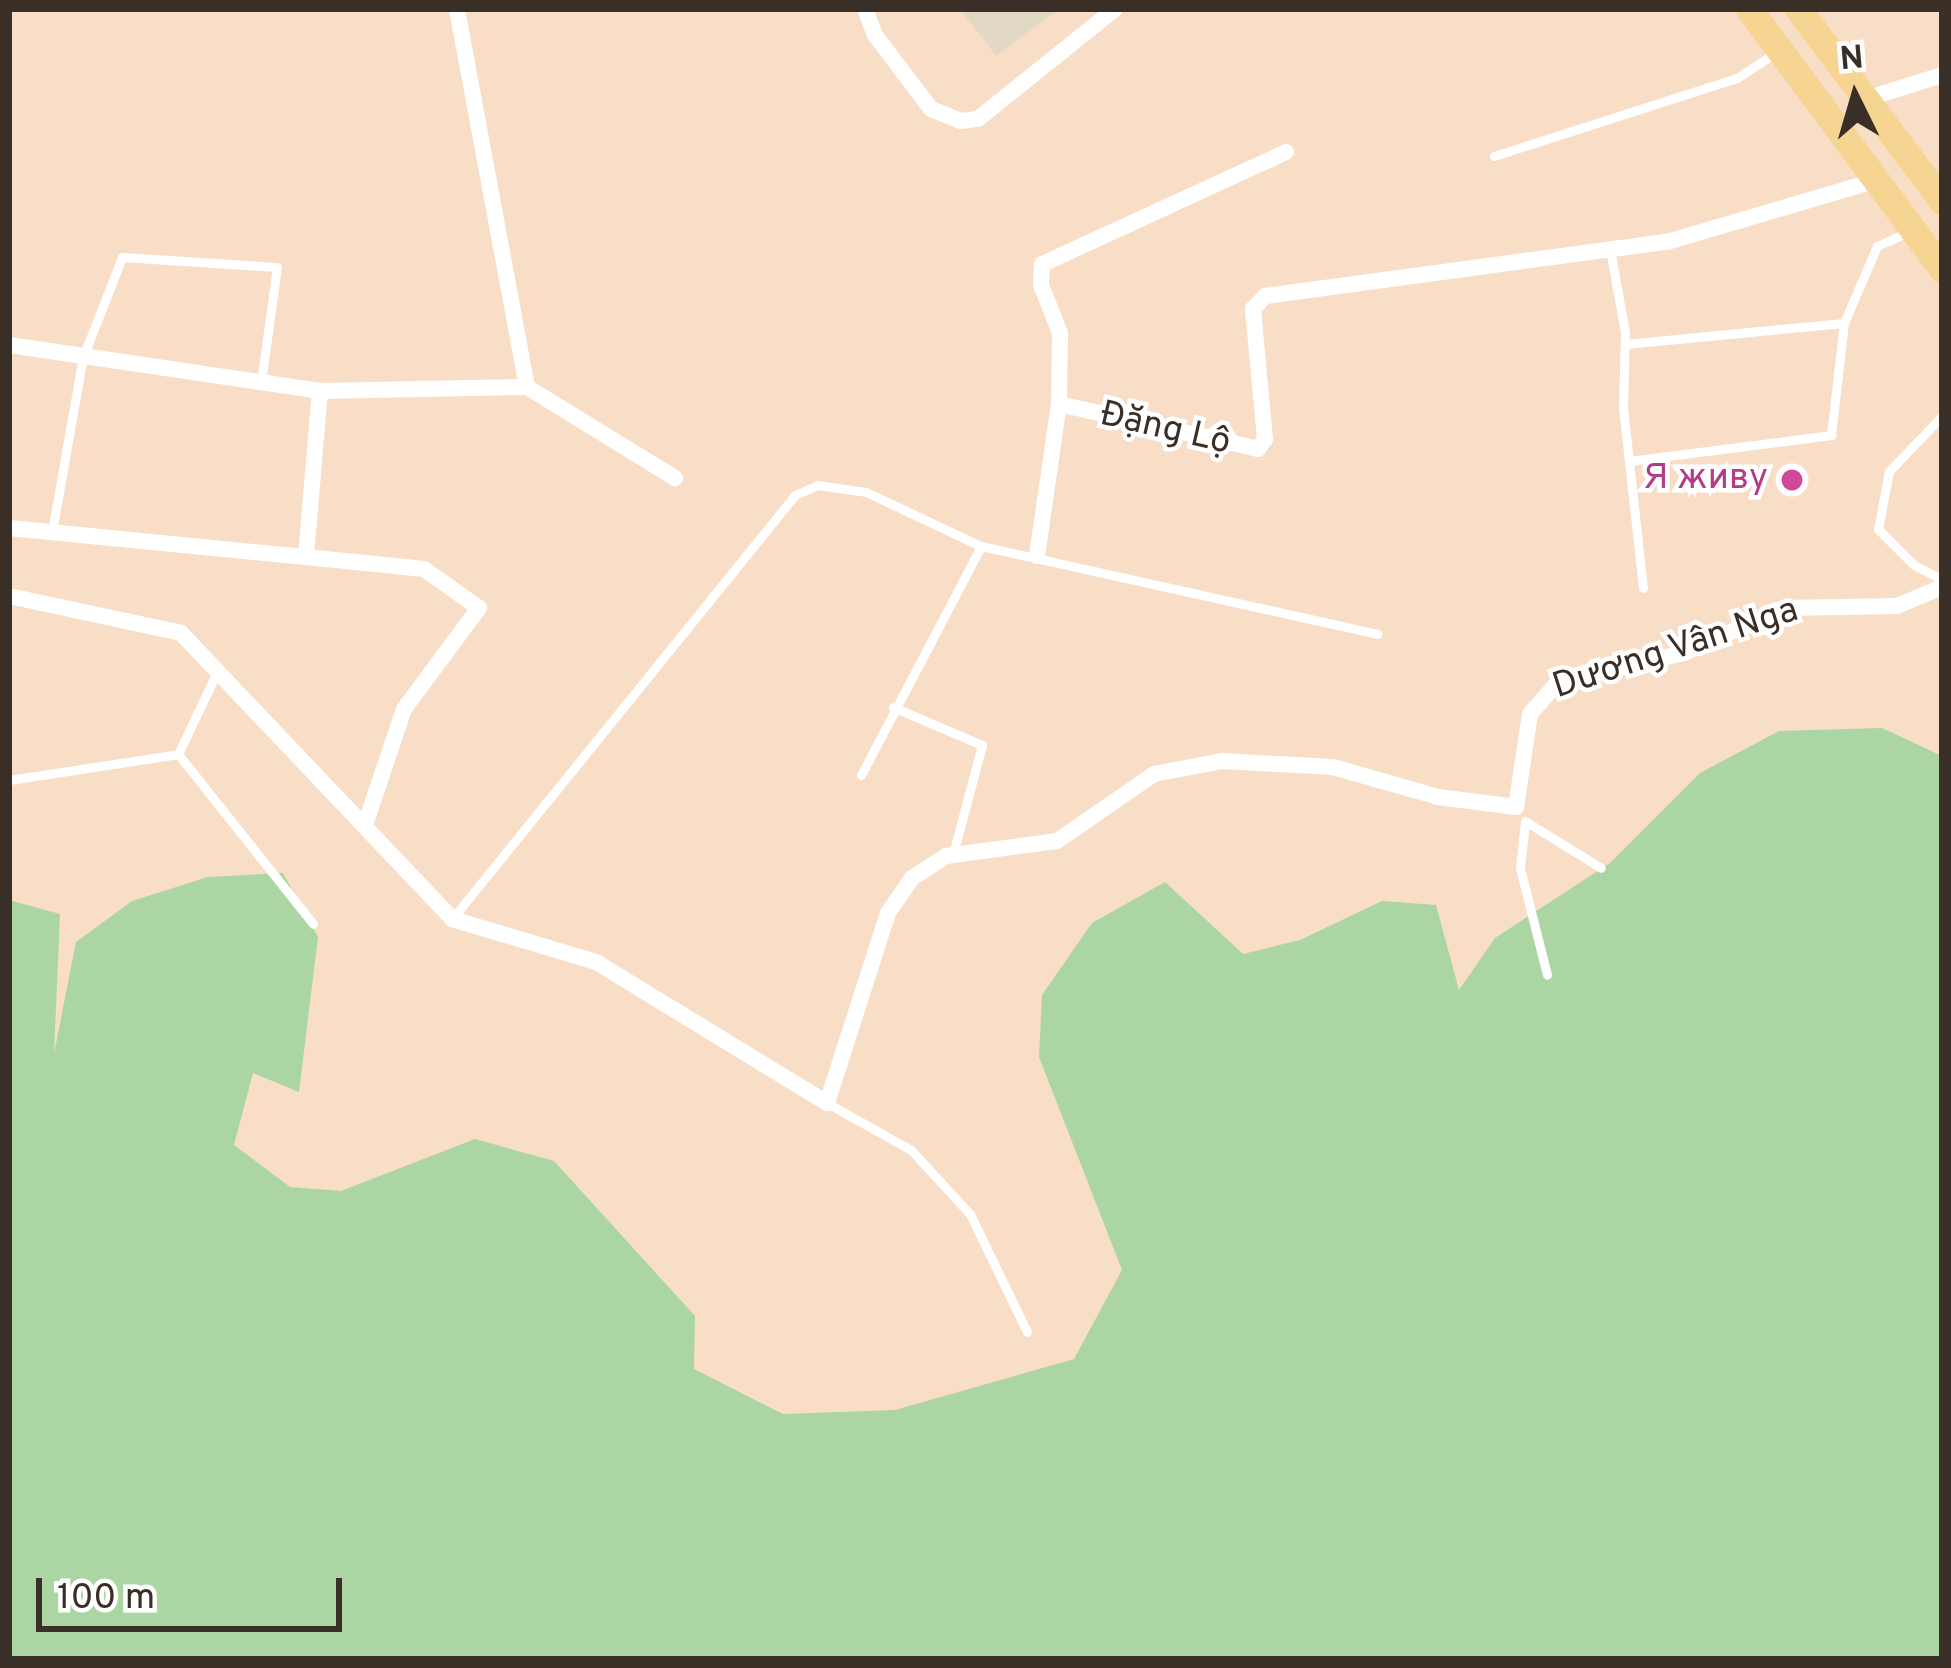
<!DOCTYPE html>
<meta charset="utf-8">
<style>
body{margin:0}
#map{position:relative;width:1951px;height:1668px;overflow:hidden;background:#f9dec7;font-family:Overpass,sans-serif}
div>[style]{position:absolute}
.commercial>*{inset:0;background:#e2d9c4}
.green>*{inset:0;background:#abd5a3}
.service>*{height:9px;margin:-4.5px;padding:0 4.5px;transform-origin:4.5px;border-radius:4.5px;background:#fff}
.minor>*{height:16px;margin:-8px;padding:0 8px;transform-origin:8px;border-radius:8px;background:#fff}
.primary>*{height:27px;margin:-13.5px;padding:0 13.5px;transform-origin:13.5px;border-radius:13.5px;background:#f6d492}
.dots>*{width:33px;height:33px;translate:-50% -50%;box-sizing:border-box;border:6px solid #fff;border-radius:50%}
span{translate:-50% -50%;white-space:nowrap;text-align:center;line-height:1.15;-webkit-text-stroke:9px #fff;paint-order:stroke}
.street-label{font-size:36px;color:#392f26}
.hotel-label{font-size:36px;color:#b23c85}
.right{translate:-100% -50%;text-align:right}
.frame{position:absolute;inset:0;border:12px solid #392f26;pointer-events:none}
.north{position:absolute;left:1795px;top:36px;width:120px;height:120px;-webkit-text-stroke:9px #fff;paint-order:stroke;rotate:355deg;font-size:33px;font-weight:700;line-height:48px;text-align:center;color:#392f26}
.north::after{content:'';display:block;margin:auto;width:42px;height:54px;background:#392f26;clip-path:polygon(50% 0,100% 100%,50% 72%,0 100%)}
.scale{position:absolute;left:36px;top:1578px;width:306px;height:54px;box-sizing:border-box;border:6px solid #392f26;border-top:0;padding-left:15px;font-size:36px;line-height:42px;white-space:nowrap;color:#392f26;-webkit-text-stroke:9px #fff;paint-order:stroke}
</style>
<div id="map">
<div class="commercial">
<i style="clip-path:polygon(960px 9px,1059px 9px,996px 56px)"></i>
</div>
<div class="green">
<i style="clip-path:polygon(1882px 728px,1942px 756px,1942px 1659px,9px 1659px,9px 900px,60px 914px,54px 1054px,76px 942px,132px 901px,208px 877px,283px 873px,318px 937px,299px 1092px,253px 1073px,234px 1145px,290px 1187px,341px 1191px,475px 1139px,554px 1161px,695px 1316px,694px 1369px,783px 1414px,895px 1410px,1074px 1359px,1122px 1270px,1039px 1057px,1042px 995px,1092px 923px,1165px 882px,1243px 954px,1300px 940px,1382px 901px,1436px 905px,1459px 990px,1495px 938px,1610px 863px,1700px 773px,1779px 731px)"></i>
</div>
<div class="service">
<i style="left:1494px;top:156px;width:255px;rotate:-17.8deg"></i>
<i style="left:1737px;top:78px;width:45px;rotate:-33.3deg"></i>
<i style="left:1610px;top:249px;width:84px;rotate:79.8deg"></i>
<i style="left:1625px;top:332px;width:75px;rotate:91.5deg"></i>
<i style="left:1623px;top:407px;width:182px;rotate:83.7deg"></i>
<i style="left:1625px;top:344px;width:220px;rotate:-5.5deg"></i>
<i style="left:1844px;top:323px;width:84px;rotate:-66.8deg"></i>
<i style="left:1877px;top:246px;width:34px;rotate:-24deg"></i>
<i style="left:1942px;top:416px;width:76px;rotate:133.9deg"></i>
<i style="left:1889px;top:471px;width:59px;rotate:100.7deg"></i>
<i style="left:1878px;top:529px;width:51px;rotate:45deg"></i>
<i style="left:1914px;top:565px;width:31px;rotate:27deg"></i>
<i style="left:1629px;top:461px;width:204px;rotate:-7.3deg"></i>
<i style="left:1831px;top:435px;width:113px;rotate:-83.4deg"></i>
<i style="left:52px;top:532px;width:178px;rotate:-80deg"></i>
<i style="left:83px;top:357px;width:107px;rotate:-68.7deg"></i>
<i style="left:122px;top:257px;width:155px;rotate:3.7deg"></i>
<i style="left:277px;top:267px;width:117px;rotate:97.9deg"></i>
<i style="left:893px;top:707px;width:97px;rotate:23.1deg"></i>
<i style="left:982px;top:745px;width:113px;rotate:104.9deg"></i>
<i style="left:178px;top:754px;width:86px;rotate:-64.6deg"></i>
<i style="left:861px;top:775px;width:259px;rotate:-62.3deg"></i>
<i style="left:9px;top:780px;width:171px;rotate:-8.7deg"></i>
<i style="left:178px;top:754px;width:217px;rotate:51.5deg"></i>
<i style="left:1525px;top:821px;width:89px;rotate:31.7deg"></i>
<i style="left:1525px;top:822px;width:46px;rotate:96.2deg"></i>
<i style="left:1520px;top:868px;width:110px;rotate:75.8deg"></i>
<i style="left:452px;top:919px;width:545px;rotate:-51.03deg"></i>
<i style="left:795px;top:495px;width:24px;rotate:-24deg"></i>
<i style="left:817px;top:485px;width:49px;rotate:8.1deg"></i>
<i style="left:866px;top:492px;width:127px;rotate:25.2deg"></i>
<i style="left:981px;top:546px;width:406px;rotate:12.5deg"></i>
<i style="left:827px;top:1103px;width:96px;rotate:29.2deg"></i>
<i style="left:911px;top:1150px;width:87px;rotate:47.3deg"></i>
<i style="left:970px;top:1214px;width:131px;rotate:64.2deg"></i>
</div>
<div class="minor">
<i style="left:865px;top:9px;width:28px;rotate:69deg"></i>
<i style="left:875px;top:35px;width:93px;rotate:52.9deg"></i>
<i style="left:931px;top:109px;width:32px;rotate:22deg"></i>
<i style="left:961px;top:121px;width:17px;rotate:-7deg"></i>
<i style="left:978px;top:119px;width:176px;rotate:-38.8deg"></i>
<i style="left:1866px;top:99px;width:80px;rotate:-17.5deg"></i>
<i style="left:1286px;top:152px;width:268px;rotate:155.3deg"></i>
<i style="left:1042px;top:264px;width:21px;rotate:93deg"></i>
<i style="left:1041px;top:285px;width:52px;rotate:68.4deg"></i>
<i style="left:1060px;top:333px;width:71px;rotate:90.8deg"></i>
<i style="left:1059px;top:404px;width:204px;rotate:12.7deg"></i>
<i style="left:1258px;top:449px;width:12px;rotate:-55deg"></i>
<i style="left:1265px;top:439px;width:131px;rotate:-95.3deg"></i>
<i style="left:1253px;top:309px;width:18px;rotate:-47deg"></i>
<i style="left:1265px;top:296px;width:406px;rotate:-7.7deg"></i>
<i style="left:1667px;top:242px;width:219px;rotate:-16.4deg"></i>
<i style="left:9px;top:345px;width:314px;rotate:8.4deg"></i>
<i style="left:527px;top:387px;width:174px;rotate:31.6deg"></i>
<i style="left:9px;top:528px;width:298px;rotate:5.6deg"></i>
<i style="left:306px;top:557px;width:167px;rotate:-85.2deg"></i>
<i style="left:320px;top:391px;width:207px;rotate:-1.1deg"></i>
<i style="left:527px;top:387px;width:384px;rotate:-100.5deg"></i>
<i style="left:1037px;top:556px;width:154px;rotate:-81.8deg"></i>
<i style="left:306px;top:557px;width:119px;rotate:5.8deg"></i>
<i style="left:424px;top:569px;width:67px;rotate:35.3deg"></i>
<i style="left:479px;top:608px;width:126px;rotate:126.6deg"></i>
<i style="left:404px;top:709px;width:119px;rotate:108.6deg"></i>
<i style="left:9px;top:596px;width:176px;rotate:12.1deg"></i>
<i style="left:181px;top:633px;width:394px;rotate:46.5deg"></i>
<i style="left:452px;top:919px;width:150px;rotate:16.6deg"></i>
<i style="left:596px;top:962px;width:271px;rotate:31.4deg"></i>
<i style="left:827px;top:1103px;width:200px;rotate:-72.2deg"></i>
<i style="left:888px;top:913px;width:42px;rotate:-55.6deg"></i>
<i style="left:912px;top:878px;width:40px;rotate:-32.9deg"></i>
<i style="left:946px;top:856px;width:112px;rotate:-7.7deg"></i>
<i style="left:1057px;top:841px;width:118px;rotate:-34.6deg"></i>
<i style="left:1154px;top:774px;width:69px;rotate:-10.8deg"></i>
<i style="left:1222px;top:761px;width:111px;rotate:3.1deg"></i>
<i style="left:1333px;top:767px;width:109px;rotate:15.9deg"></i>
<i style="left:1438px;top:797px;width:79px;rotate:7.3deg"></i>
<i style="left:1516px;top:807px;width:94px;rotate:-81.4deg"></i>
<i style="left:1530px;top:714px;width:43px;rotate:-48.8deg"></i>
<i style="left:1558px;top:682px;width:129px;rotate:-13deg"></i>
<i style="left:1684px;top:653px;width:110px;rotate:-24.2deg"></i>
<i style="left:1784px;top:608px;width:113px;rotate:-1deg"></i>
<i style="left:1897px;top:606px;width:49px;rotate:-22.9deg"></i>
</div>
<div class="primary">
<i style="left:1749px;top:9px;width:324px;rotate:53.4deg"></i>
<i style="left:1798px;top:9px;width:240px;rotate:53.1deg"></i>
</div>
<div class="dots">
<i style="left:1792px;top:480px;background:#d1479c"></i>
</div>
<div class="street-label">
<span style="left:1165px;top:430px;rotate:13deg">Đặng Lộ</span>
<span style="left:1676px;top:650px;rotate:-18deg">Dương Vân Nga</span>
</div>
<div class="hotel-label">
<span class="right" style="left:1768px;top:480px">Я живу</span>
</div>
<div class="frame"></div>
<div class="north">N</div>
<div class="scale">100 m</div>
</div>
